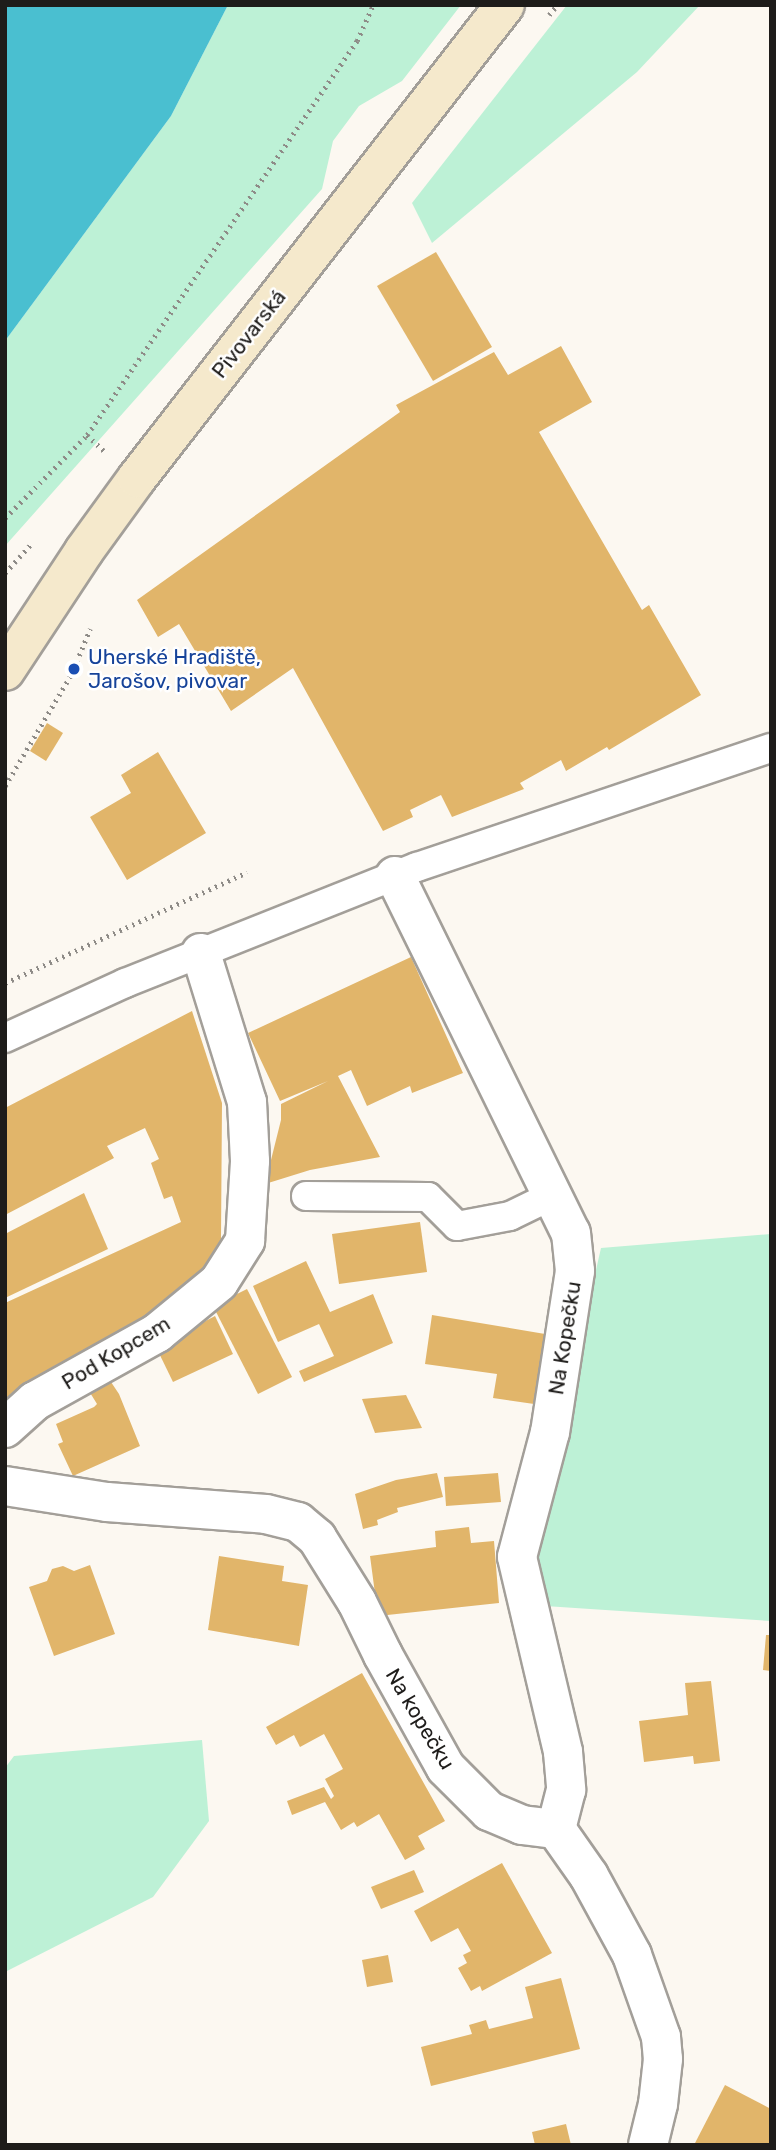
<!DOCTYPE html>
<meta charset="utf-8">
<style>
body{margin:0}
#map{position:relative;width:776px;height:2150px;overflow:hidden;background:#fcf8f1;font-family:Rubik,sans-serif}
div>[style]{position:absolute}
.green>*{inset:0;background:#bdf1d6}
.water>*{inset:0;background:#4abfd0}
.building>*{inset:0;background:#e1b56a}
.path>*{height:4.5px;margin-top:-2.25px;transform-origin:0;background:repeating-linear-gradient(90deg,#8e8b87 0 2px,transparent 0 7px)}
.roads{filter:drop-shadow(2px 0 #a39f99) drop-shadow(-2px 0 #a39f99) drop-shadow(0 2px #a39f99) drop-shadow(0 -2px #a39f99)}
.lane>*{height:28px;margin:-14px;padding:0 14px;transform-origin:14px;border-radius:14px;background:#fff}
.street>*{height:38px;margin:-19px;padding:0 19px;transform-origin:19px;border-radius:19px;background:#fff}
.secondary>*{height:38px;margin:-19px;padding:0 19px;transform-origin:19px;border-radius:19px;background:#f5e9cc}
.dots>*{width:19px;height:19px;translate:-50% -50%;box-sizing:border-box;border:4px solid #fff;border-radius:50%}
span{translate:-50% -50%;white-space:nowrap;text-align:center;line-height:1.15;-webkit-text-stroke:5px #fff;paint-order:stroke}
.street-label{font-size:21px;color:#1e1c1a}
.transit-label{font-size:21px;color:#164399}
.left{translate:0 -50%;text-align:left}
.frame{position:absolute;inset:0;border:7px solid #1e1c1a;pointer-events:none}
</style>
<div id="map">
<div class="green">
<i style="clip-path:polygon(228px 5px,461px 5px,402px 81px,359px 106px,333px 141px,322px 189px,5px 546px,5px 341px,171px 116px)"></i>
<i style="clip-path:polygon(567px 5px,700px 5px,637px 72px,432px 243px,412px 203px)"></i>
<i style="clip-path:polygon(771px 1234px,771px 1621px,545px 1606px,530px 1559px,601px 1248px)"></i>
<i style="clip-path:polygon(202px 1740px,209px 1821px,153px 1897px,5px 1972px,5px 1768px,14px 1756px)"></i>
</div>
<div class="water">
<i style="clip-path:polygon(5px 5px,228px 5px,171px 116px,5px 341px)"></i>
</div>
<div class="building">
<i style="clip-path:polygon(436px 252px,492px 347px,433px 381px,377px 286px)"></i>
<i style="clip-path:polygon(561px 346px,592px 402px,539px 432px,642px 610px,649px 605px,701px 695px,609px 750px,607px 747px,566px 771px,561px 760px,520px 783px,524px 789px,452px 817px,441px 795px,410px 810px,413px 817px,383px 831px,293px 668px,231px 711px,179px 624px,158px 637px,137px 600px,400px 412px,396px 405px,494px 352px,508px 375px)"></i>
<i style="clip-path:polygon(47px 723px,63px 733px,46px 761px,30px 751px)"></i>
<i style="clip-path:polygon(158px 752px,206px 833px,127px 880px,90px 817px,131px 793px,121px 775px)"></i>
<i style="clip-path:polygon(411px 957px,463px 1073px,412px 1093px,410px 1086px,367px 1106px,351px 1070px,338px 1076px,380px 1157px,310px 1170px,265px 1184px,281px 1120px,281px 1104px,328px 1081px,280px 1101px,248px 1033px)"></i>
<i style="clip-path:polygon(192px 1011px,222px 1103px,221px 1239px,203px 1272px,171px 1305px,5px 1406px,5px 1303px,181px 1222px,172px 1196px,164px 1199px,151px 1163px,159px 1159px,145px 1128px,107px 1146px,114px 1158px,5px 1215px,5px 1108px)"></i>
<i style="clip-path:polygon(84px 1193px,108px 1249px,5px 1298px,5px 1234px)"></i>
<i style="clip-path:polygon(420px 1222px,427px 1272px,339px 1284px,332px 1234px)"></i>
<i style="clip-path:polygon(306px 1261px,330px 1312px,373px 1294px,393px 1343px,304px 1382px,299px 1371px,334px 1356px,319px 1324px,278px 1342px,253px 1286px)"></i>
<i style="clip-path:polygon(247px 1289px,292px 1377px,258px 1394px,213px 1306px)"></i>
<i style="clip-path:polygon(432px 1315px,551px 1335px,541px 1405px,493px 1398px,497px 1374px,425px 1364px)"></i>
<i style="clip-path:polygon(215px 1316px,233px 1354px,173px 1382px,156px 1347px)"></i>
<i style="clip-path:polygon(109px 1379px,119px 1394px,140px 1446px,73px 1476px,58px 1444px,63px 1442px,56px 1424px,94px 1407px,97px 1404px,89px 1391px)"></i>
<i style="clip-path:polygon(406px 1395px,422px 1428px,375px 1433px,362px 1399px)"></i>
<i style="clip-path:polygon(437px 1473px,443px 1497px,397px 1508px,398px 1512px,377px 1520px,378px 1525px,363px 1529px,355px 1494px,396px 1480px)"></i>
<i style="clip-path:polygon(498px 1473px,501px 1502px,446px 1506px,444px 1477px)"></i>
<i style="clip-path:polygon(469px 1527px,471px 1543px,494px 1541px,499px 1603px,378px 1616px,370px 1556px,436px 1547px,435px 1531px)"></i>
<i style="clip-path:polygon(219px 1556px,284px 1566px,282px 1581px,308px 1585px,299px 1646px,208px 1630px)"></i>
<i style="clip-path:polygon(90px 1565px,115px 1634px,54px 1656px,29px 1587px,47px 1581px,52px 1569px,63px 1566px,74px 1571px)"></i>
<i style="clip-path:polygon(766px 1635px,771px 1635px,771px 1671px,763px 1670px)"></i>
<i style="clip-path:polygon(362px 1673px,445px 1821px,418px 1836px,425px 1849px,405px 1860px,379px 1814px,357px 1827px,354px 1822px,341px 1830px,325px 1802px,292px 1815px,287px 1801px,324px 1787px,331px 1799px,334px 1796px,325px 1779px,343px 1769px,324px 1734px,300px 1747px,294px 1735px,276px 1745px,266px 1727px)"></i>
<i style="clip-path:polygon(711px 1681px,720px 1761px,694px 1764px,693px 1756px,644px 1762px,639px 1721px,688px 1715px,685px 1683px)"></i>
<i style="clip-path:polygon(502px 1863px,552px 1953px,482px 1991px,480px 1986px,471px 1991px,458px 1968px,467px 1963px,463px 1955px,471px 1951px,458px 1928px,431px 1942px,414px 1911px)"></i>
<i style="clip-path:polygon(414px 1870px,424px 1892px,381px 1909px,371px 1887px)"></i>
<i style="clip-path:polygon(388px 1955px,393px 1982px,367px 1987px,362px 1960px)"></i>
<i style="clip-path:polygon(561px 1978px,580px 2049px,431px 2086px,421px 2047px,472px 2034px,469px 2025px,486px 2020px,489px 2029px,533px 2018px,525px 1987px)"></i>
<i style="clip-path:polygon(725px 2085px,771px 2109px,771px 2145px,694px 2145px)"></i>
<i style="clip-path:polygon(566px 2124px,571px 2145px,535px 2145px,532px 2132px)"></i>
</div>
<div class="path">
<i style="left:549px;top:15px;width:13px;rotate:-51deg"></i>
<i style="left:87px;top:435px;width:23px;rotate:43deg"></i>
<i style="left:5px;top:518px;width:117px;rotate:-45.3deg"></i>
<i style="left:87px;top:435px;width:478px;rotate:-55.6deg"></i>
<i style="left:357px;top:41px;width:39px;rotate:-66deg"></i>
<i style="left:5px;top:573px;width:38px;rotate:-48deg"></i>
<i style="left:5px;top:786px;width:129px;rotate:-59.3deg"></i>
<i style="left:71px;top:675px;width:50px;rotate:-67.6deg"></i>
<i style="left:5px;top:983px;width:266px;rotate:-24.6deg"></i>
</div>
<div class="roads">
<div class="lane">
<i style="left:5px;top:1038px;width:132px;rotate:-24.6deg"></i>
<i style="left:125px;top:983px;width:314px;rotate:-21.7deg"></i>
<i style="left:417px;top:867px;width:373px;rotate:-18.6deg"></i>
<i style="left:306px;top:1196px;width:122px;rotate:0.5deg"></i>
<i style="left:428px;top:1197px;width:41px;rotate:45deg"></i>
<i style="left:457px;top:1226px;width:54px;rotate:-10.7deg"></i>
<i style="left:510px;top:1216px;width:48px;rotate:-26deg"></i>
</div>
<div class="street">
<i style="left:395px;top:876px;width:398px;rotate:63.8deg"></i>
<i style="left:571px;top:1233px;width:38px;rotate:84deg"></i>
<i style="left:575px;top:1271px;width:163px;rotate:98.8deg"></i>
<i style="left:550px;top:1432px;width:129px;rotate:104.8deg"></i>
<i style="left:517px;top:1557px;width:200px;rotate:76.7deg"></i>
<i style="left:563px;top:1752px;width:38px;rotate:85deg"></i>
<i style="left:566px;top:1790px;width:40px;rotate:104.4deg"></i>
<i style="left:5px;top:1428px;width:40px;rotate:-42deg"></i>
<i style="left:35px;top:1401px;width:140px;rotate:-29.1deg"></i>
<i style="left:157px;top:1333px;width:80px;rotate:-39.4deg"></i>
<i style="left:219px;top:1282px;width:49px;rotate:-57.6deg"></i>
<i style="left:245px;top:1241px;width:80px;rotate:-86.4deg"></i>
<i style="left:250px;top:1161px;width:59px;rotate:-92.9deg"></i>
<i style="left:247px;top:1102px;width:156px;rotate:-107.2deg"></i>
<i style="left:5px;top:1486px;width:103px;rotate:8.9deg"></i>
<i style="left:107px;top:1502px;width:159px;rotate:4.3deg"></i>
<i style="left:266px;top:1514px;width:33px;rotate:14deg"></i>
<i style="left:298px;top:1522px;width:25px;rotate:40deg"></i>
<i style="left:317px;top:1538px;width:75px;rotate:58deg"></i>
<i style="left:357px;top:1602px;width:59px;rotate:63.9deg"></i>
<i style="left:383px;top:1655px;width:129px;rotate:60.9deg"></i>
<i style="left:446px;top:1768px;width:61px;rotate:45deg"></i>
<i style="left:489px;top:1811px;width:36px;rotate:23deg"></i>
<i style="left:522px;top:1825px;width:34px;rotate:7deg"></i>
<i style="left:556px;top:1829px;width:57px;rotate:54.9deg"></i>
<i style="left:589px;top:1876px;width:90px;rotate:61.4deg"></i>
<i style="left:632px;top:1955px;width:87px;rotate:70.5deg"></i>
<i style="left:661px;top:2037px;width:22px;rotate:85deg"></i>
<i style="left:663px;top:2059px;width:45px;rotate:96.3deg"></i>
<i style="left:658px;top:2104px;width:42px;rotate:103.7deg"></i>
</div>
<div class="secondary">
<i style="left:5px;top:671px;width:144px;rotate:-56.6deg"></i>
<i style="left:84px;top:551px;width:90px;rotate:-54deg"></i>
<i style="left:137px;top:478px;width:599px;rotate:-52.12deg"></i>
</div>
</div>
<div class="dots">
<i style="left:74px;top:669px;background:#1a4fb4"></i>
</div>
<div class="street-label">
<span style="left:249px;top:334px;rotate:-52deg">Pivovarská</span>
<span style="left:565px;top:1338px;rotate:-81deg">Na Kopečku</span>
<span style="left:116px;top:1353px;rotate:-31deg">Pod Kopcem</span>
<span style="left:420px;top:1719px;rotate:59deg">Na kopečku</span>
</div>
<div class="transit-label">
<span class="left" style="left:88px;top:669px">Uherské Hradiště,<br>Jarošov, pivovar</span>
</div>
<div class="frame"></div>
</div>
